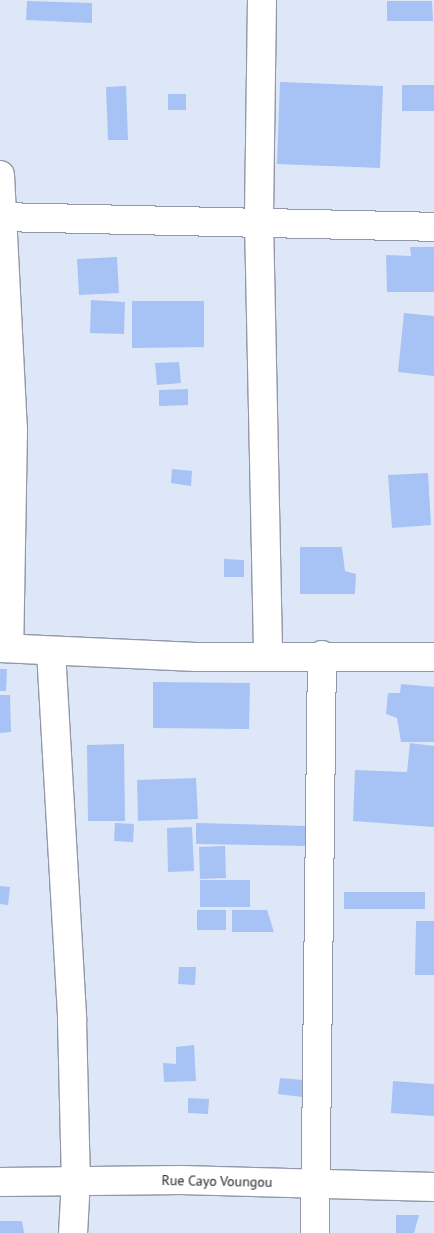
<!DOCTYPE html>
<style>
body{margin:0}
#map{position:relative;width:434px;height:1233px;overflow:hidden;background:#dee7f7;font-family:"PT Sans",sans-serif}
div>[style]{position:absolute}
.building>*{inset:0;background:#a7c2f4}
.roads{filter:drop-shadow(1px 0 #9199a8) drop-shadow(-1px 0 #9199a8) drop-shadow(0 1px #9199a8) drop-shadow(0 -1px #9199a8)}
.minor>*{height:28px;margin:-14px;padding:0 14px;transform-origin:14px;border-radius:14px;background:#fff}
span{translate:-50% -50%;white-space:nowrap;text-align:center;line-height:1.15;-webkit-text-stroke:4px #fff;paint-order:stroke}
.street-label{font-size:14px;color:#1e2127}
</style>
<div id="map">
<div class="building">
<i style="clip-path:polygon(27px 1px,92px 3px,92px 23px,26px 20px)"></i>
<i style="clip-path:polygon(387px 1px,432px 1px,433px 21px,387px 21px)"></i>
<i style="clip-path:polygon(280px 82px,383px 86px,380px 168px,277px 164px)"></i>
<i style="clip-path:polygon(402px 85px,434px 85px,434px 111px,402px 111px)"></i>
<i style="clip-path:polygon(126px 86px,128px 140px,108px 140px,106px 87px)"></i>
<i style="clip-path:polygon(168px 94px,186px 94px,186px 110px,168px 110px)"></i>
<i style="clip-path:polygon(410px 247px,434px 247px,434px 292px,387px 292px,386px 255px,411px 256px)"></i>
<i style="clip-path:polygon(117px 257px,119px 293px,79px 295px,77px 259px)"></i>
<i style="clip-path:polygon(91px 300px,125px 302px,124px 334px,90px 333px)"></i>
<i style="clip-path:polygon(132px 301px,204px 301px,204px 347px,132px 348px)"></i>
<i style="clip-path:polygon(404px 313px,434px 316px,434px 376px,398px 372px)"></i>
<i style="clip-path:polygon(179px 362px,181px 383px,157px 385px,155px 363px)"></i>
<i style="clip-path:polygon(188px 389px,188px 405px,159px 406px,159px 390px)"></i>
<i style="clip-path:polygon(172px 469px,192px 471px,191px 486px,171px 483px)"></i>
<i style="clip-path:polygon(428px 473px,431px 525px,392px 528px,388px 475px)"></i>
<i style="clip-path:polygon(300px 547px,342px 547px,345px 571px,356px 574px,355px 594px,300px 594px)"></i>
<i style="clip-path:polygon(224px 559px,244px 560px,244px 577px,224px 577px)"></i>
<i style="clip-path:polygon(0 669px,7px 669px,6px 691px,0 691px)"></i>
<i style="clip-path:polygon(153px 682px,250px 683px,249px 729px,153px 728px)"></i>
<i style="clip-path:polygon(401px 684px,434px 687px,434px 742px,401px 742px,397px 718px,386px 714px,388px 693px,400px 693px)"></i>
<i style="clip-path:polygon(0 695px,10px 695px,11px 732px,0 733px)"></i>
<i style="clip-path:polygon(410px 743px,434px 746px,434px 827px,353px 821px,355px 770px,407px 772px)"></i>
<i style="clip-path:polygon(124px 744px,125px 821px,88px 821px,87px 745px)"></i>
<i style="clip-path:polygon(196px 778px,198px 819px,138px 821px,137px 780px)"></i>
<i style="clip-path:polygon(115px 823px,134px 824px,133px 842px,114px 841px)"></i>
<i style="clip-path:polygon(196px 823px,308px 826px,308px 846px,196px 844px)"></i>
<i style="clip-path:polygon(192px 827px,194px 871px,168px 872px,167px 828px)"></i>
<i style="clip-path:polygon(225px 846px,226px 878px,200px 879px,199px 847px)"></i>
<i style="clip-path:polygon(200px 880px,250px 880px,250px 907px,200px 907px)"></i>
<i style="clip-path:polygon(0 886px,10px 887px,8px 905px,0 904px)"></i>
<i style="clip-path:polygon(344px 892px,425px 892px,425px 909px,344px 909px)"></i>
<i style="clip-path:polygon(197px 910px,226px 910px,226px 930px,197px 930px)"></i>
<i style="clip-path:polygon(232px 910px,267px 910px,274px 932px,232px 932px)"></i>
<i style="clip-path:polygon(416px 921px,434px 921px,434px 975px,415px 975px)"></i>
<i style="clip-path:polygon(179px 967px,196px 967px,195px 985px,178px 984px)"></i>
<i style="clip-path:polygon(194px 1045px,196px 1081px,164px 1082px,163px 1063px,176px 1064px,176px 1047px)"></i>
<i style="clip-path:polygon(280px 1078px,303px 1080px,302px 1097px,278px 1094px)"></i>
<i style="clip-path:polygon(393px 1081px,434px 1084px,434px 1116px,391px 1113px)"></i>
<i style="clip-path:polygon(188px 1098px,209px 1099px,208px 1114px,188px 1113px)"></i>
<i style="clip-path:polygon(396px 1215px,419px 1215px,414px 1233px,396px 1233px)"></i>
<i style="clip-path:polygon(0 1221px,22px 1221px,24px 1233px,0 1233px)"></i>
</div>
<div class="roads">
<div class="minor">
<i style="left:262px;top:0;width:220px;rotate:90.8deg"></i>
<i style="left:259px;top:220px;width:434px;rotate:88.8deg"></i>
<i style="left:0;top:175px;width:254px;rotate:87.1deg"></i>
<i style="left:13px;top:429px;width:219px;rotate:91deg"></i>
<i style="left:0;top:217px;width:434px;rotate:1.3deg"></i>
<i style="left:0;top:648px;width:196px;rotate:2.6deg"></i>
<i style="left:196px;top:657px;width:238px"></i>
<i style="left:51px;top:651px;width:370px;rotate:86.7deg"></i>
<i style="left:72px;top:1020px;width:160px;rotate:88.6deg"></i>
<i style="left:76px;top:1180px;width:53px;rotate:93.2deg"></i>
<i style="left:0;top:1182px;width:181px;rotate:-0.6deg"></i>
<i style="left:181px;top:1180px;width:253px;rotate:1.6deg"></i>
<i style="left:315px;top:1233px;width:578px;rotate:-89.31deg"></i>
</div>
</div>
<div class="street-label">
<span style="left:217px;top:1181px;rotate:1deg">Rue Cayo Voungou</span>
</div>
</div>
